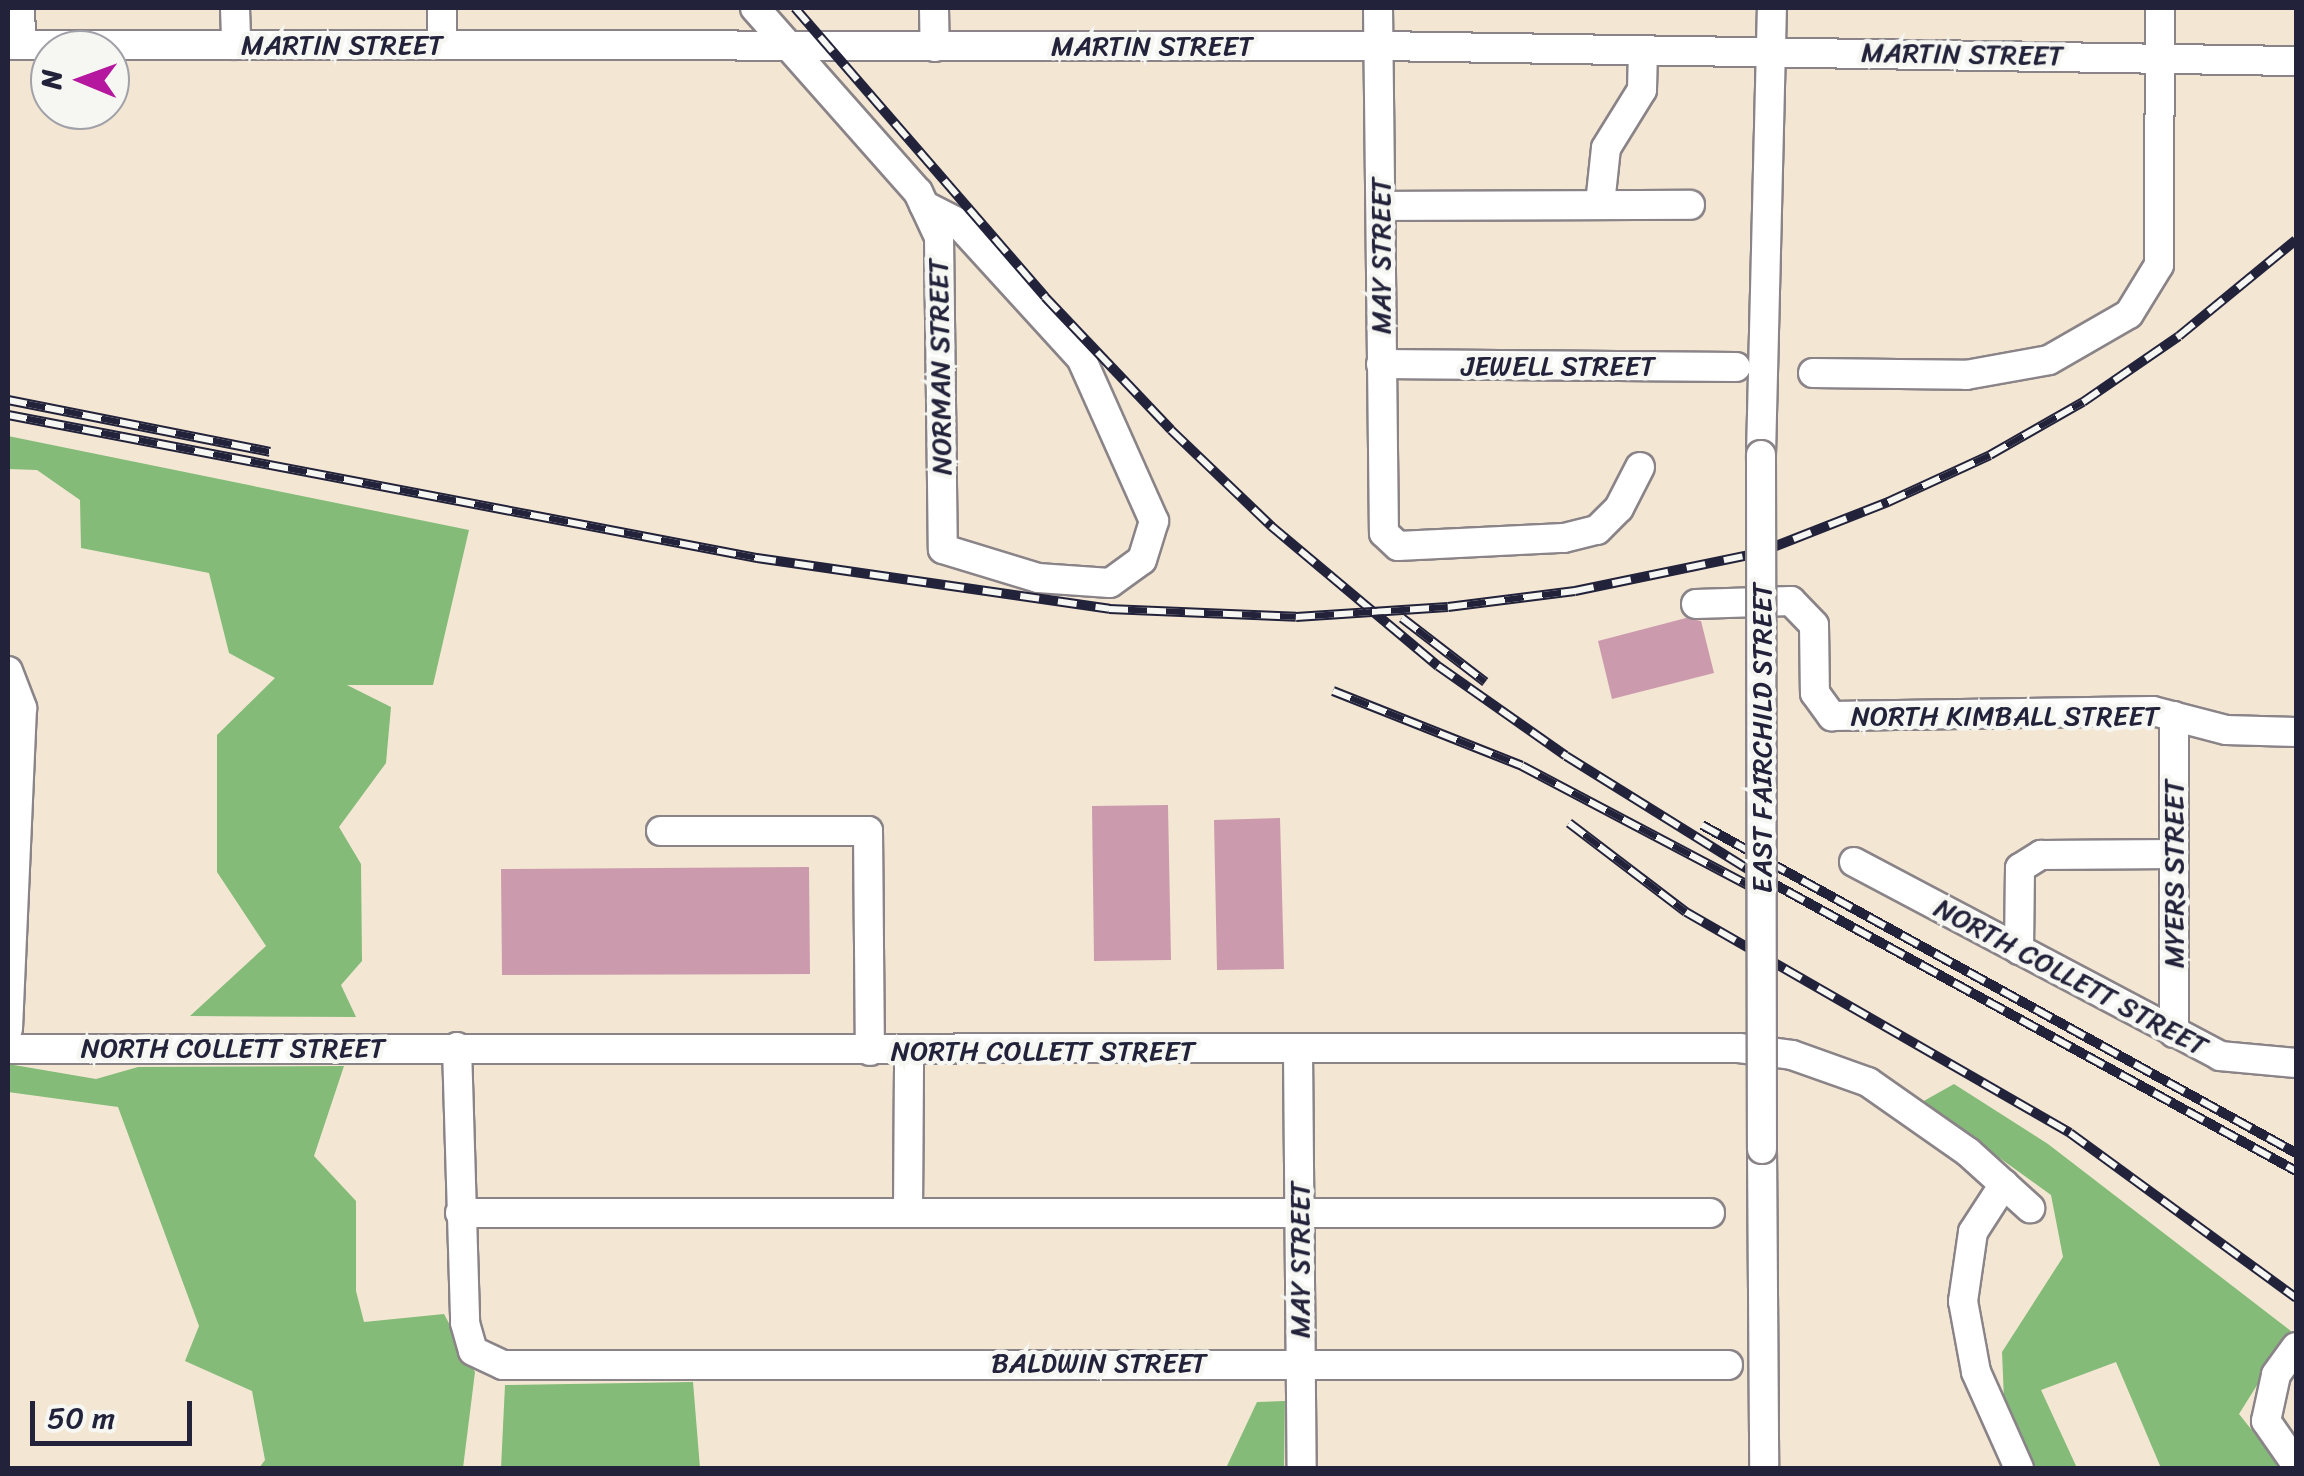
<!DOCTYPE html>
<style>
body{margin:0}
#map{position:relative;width:2304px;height:1476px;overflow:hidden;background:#f3e7d4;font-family:Sriracha,sans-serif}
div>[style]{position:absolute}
.forest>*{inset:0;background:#84bb78}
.building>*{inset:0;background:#cc9aad}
.roads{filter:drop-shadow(2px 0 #8a8488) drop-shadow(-2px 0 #8a8488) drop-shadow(0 2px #8a8488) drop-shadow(0 -2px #8a8488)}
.minor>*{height:28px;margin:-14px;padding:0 14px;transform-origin:14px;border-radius:14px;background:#fff}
.rail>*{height:10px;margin-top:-5px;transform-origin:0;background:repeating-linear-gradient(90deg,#f6f6f2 0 19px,#22223b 0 38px);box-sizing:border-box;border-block:2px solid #22223b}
.bridges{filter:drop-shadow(2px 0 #8a8488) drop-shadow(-2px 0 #8a8488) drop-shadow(0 2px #8a8488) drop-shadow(0 -2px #8a8488)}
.minor-bridge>*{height:28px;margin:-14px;padding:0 14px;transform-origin:14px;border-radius:14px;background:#fff}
span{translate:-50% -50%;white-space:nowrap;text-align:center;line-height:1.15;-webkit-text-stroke:9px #f6f6f2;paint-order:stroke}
.street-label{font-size:28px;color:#22223b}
.frame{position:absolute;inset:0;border:10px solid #22223b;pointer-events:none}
.north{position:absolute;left:30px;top:30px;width:100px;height:100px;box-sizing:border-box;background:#f6f6f2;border:2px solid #a1a1a9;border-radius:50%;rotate:271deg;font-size:28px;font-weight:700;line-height:40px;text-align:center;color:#22223b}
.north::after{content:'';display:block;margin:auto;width:35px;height:45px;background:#b5179e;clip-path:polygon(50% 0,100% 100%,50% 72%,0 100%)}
.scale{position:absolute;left:30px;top:1401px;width:162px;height:45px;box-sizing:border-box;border:5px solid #22223b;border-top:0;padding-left:12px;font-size:30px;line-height:35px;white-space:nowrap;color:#22223b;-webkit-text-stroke:8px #f6f6f2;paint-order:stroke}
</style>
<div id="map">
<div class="forest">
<i style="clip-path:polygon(8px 436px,469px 530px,433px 685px,347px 685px,391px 707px,386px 763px,339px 827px,361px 864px,362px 961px,341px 985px,356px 1017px,190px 1016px,266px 946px,217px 872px,217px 735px,275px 678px,229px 653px,209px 573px,81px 548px,80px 500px,37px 470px,8px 469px)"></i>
<i style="clip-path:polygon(8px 1064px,96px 1079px,138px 1067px,344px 1066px,314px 1156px,356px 1201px,356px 1291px,364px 1322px,444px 1314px,475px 1372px,463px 1468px,259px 1468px,265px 1460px,252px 1391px,185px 1361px,199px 1326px,118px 1107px,8px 1092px)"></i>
<i style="clip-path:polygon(1954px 1084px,2048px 1144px,2291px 1331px,2239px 1414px,2282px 1468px,2161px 1468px,2116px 1362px,2041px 1390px,2077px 1468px,2027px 1468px,2004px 1400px,2002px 1352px,2063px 1257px,2051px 1195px,1922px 1102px)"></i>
<i style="clip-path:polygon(693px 1382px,700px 1468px,501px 1468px,505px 1385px)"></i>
<i style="clip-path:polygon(1285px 1401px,1284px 1468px,1226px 1468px,1257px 1402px)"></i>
</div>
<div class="building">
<i style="clip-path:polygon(1686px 618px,1701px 621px,1714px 673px,1612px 699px,1598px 641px)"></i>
<i style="clip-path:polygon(1168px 805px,1171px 960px,1094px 961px,1092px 806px)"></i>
<i style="clip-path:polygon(1280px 818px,1284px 969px,1217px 970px,1214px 820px)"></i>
<i style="clip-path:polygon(809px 867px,810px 974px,502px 975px,501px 869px)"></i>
</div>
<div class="roads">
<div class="minor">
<i style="left:20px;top:8px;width:37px;rotate:88deg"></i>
<i style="left:235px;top:8px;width:37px;rotate:88deg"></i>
<i style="left:442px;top:8px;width:36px;rotate:90deg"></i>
<i style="left:755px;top:8px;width:246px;rotate:48.5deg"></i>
<i style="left:918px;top:192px;width:50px;rotate:65deg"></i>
<i style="left:939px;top:237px;width:312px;rotate:89.3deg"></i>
<i style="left:943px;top:549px;width:99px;rotate:17deg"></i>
<i style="left:1038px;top:578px;width:72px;rotate:4deg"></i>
<i style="left:1110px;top:583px;width:39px;rotate:-36deg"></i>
<i style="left:1142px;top:560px;width:41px;rotate:-72.9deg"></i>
<i style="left:1154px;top:521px;width:179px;rotate:-114.1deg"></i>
<i style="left:1081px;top:358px;width:184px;rotate:-132.4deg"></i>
<i style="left:957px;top:222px;width:37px;rotate:-153deg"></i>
<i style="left:934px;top:8px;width:39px;rotate:89deg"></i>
<i style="left:1378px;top:8px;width:525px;rotate:89.35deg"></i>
<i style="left:1384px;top:533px;width:19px;rotate:43deg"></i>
<i style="left:1398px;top:546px;width:166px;rotate:-2.8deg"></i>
<i style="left:1564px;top:538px;width:34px;rotate:-14deg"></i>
<i style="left:1597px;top:530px;width:31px;rotate:-45deg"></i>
<i style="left:1619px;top:508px;width:46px;rotate:-62.9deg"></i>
<i style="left:8px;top:45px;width:1371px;rotate:0.04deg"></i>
<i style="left:1379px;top:46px;width:917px;rotate:0.94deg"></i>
<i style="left:1600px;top:204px;width:56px;rotate:-83.9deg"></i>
<i style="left:1606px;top:148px;width:68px;rotate:-58.2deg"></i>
<i style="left:1642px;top:90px;width:40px;rotate:-88.6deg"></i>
<i style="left:1381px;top:206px;width:309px;rotate:-0.2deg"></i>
<i style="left:1381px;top:364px;width:355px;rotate:0.5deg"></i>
<i style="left:1813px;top:373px;width:153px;rotate:0.7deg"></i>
<i style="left:1966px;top:375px;width:84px;rotate:-10.2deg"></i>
<i style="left:2049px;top:360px;width:92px;rotate:-29.9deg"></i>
<i style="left:2129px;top:314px;width:57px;rotate:-58.5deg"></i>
<i style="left:2159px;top:265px;width:257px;rotate:-89.8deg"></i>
<i style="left:1761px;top:455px;width:447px;rotate:-88.6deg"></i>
<i style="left:1696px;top:604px;width:95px;rotate:-1.8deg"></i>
<i style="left:1791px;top:601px;width:33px;rotate:46deg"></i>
<i style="left:1814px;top:625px;width:68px;rotate:89.2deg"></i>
<i style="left:1815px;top:693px;width:29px;rotate:54deg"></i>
<i style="left:1832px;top:716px;width:321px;rotate:-0.9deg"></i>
<i style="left:2153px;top:711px;width:75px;rotate:14.6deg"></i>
<i style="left:2226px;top:730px;width:70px;rotate:1.6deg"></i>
<i style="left:8px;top:671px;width:40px;rotate:69deg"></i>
<i style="left:22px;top:708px;width:321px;rotate:92.5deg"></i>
<i style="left:661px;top:831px;width:207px"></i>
<i style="left:868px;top:831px;width:220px;rotate:89.5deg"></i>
<i style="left:1854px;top:862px;width:414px;rotate:27.9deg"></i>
<i style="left:2220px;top:1056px;width:76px;rotate:5.3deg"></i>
<i style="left:2019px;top:950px;width:82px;rotate:-89.3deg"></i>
<i style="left:2020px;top:868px;width:25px;rotate:-32deg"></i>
<i style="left:2041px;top:855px;width:133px;rotate:-0.4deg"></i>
<i style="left:2174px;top:1033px;width:317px;rotate:-90deg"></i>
<i style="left:457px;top:1047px;width:276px;rotate:88.3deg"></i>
<i style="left:465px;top:1323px;width:29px;rotate:74deg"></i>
<i style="left:473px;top:1351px;width:33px;rotate:25deg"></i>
<i style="left:503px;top:1365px;width:1225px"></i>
<i style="left:8px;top:1049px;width:1731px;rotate:-0.03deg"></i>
<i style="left:1739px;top:1048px;width:53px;rotate:7.5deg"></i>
<i style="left:1792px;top:1055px;width:81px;rotate:19.6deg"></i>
<i style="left:1868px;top:1082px;width:122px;rotate:35deg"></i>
<i style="left:1968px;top:1152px;width:84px;rotate:42.1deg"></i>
<i style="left:1298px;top:1051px;width:417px;rotate:89.5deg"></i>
<i style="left:1762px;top:1149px;width:319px;rotate:89.6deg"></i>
<i style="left:2004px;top:1184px;width:57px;rotate:122.9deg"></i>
<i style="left:1973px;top:1232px;width:70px;rotate:98.2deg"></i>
<i style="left:1963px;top:1301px;width:72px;rotate:79.6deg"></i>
<i style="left:1976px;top:1372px;width:105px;rotate:65.9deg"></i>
<i style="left:908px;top:1211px;width:159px;rotate:-89.6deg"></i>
<i style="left:460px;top:1213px;width:1250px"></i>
<i style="left:2296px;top:1347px;width:34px;rotate:126deg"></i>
<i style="left:2276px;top:1375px;width:47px;rotate:102.3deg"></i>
<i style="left:2266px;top:1421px;width:52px;rotate:55.1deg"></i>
</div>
</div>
<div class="rail">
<i style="left:795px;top:8px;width:382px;rotate:49.1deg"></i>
<i style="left:1045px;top:297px;width:183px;rotate:46.5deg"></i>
<i style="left:1171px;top:430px;width:139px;rotate:43.8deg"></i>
<i style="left:1271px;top:526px;width:218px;rotate:40deg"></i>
<i style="left:1438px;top:666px;width:156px;rotate:35.1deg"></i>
<i style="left:1566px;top:756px;width:221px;rotate:31.9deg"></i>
<i style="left:1754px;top:873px;width:619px;rotate:28.8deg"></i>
<i style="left:8px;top:400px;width:267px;rotate:11.2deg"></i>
<i style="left:8px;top:415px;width:763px;rotate:10.81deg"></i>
<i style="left:757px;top:558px;width:356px;rotate:8.2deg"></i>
<i style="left:1109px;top:609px;width:187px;rotate:2.4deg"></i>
<i style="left:1296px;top:617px;width:152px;rotate:-3.8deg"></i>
<i style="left:1448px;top:607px;width:128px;rotate:-7.2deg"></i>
<i style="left:1575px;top:591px;width:187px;rotate:-11.7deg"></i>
<i style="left:1758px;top:553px;width:140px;rotate:-21.4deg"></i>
<i style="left:1888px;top:502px;width:112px;rotate:-24.7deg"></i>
<i style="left:1990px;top:455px;width:107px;rotate:-29.7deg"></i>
<i style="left:2083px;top:402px;width:116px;rotate:-34.5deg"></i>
<i style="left:2179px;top:336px;width:151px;rotate:-39.4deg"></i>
<i style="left:1402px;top:618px;width:105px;rotate:37.6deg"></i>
<i style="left:1333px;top:691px;width:203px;rotate:21.6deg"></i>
<i style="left:1522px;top:766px;width:261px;rotate:27.8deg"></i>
<i style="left:1569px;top:823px;width:147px;rotate:37.3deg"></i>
<i style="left:1686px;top:912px;width:443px;rotate:29.9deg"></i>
<i style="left:2070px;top:1133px;width:280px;rotate:36.1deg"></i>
<i style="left:1702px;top:825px;width:679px;rotate:28.91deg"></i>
</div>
<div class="bridges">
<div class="minor-bridge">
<i style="left:1761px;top:455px;width:694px;rotate:89.92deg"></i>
</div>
</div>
<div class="street-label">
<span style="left:342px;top:45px">MARTIN STREET</span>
<span style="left:1152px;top:46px">MARTIN STREET</span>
<span style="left:1962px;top:54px;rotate:1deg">MARTIN STREET</span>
<span style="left:1381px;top:256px;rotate:-90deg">MAY STREET</span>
<span style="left:1558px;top:366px">JEWELL STREET</span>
<span style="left:940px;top:367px;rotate:-91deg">NORMAN STREET</span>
<span style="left:2005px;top:716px">NORTH KIMBALL STREET</span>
<span style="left:1762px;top:738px;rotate:-90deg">EAST FAIRCHILD STREET</span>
<span style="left:2174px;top:874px;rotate:-90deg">MYERS STREET</span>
<span style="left:2071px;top:977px;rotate:28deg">NORTH COLLETT STREET</span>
<span style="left:233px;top:1048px">NORTH COLLETT STREET</span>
<span style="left:1043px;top:1051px">NORTH COLLETT STREET</span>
<span style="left:1300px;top:1260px;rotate:-90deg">MAY STREET</span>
<span style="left:1099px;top:1363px">BALDWIN STREET</span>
</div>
<div class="frame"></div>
<div class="north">N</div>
<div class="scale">50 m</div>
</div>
